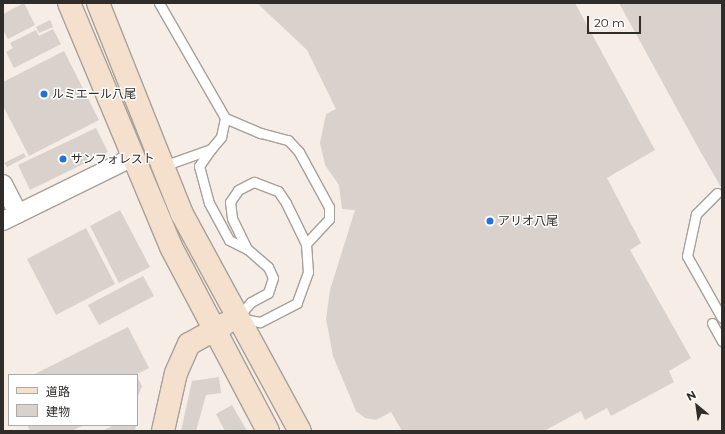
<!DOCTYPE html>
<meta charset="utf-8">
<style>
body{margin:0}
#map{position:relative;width:725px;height:434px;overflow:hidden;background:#f5ede6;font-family:Montserrat,"Noto Sans JP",sans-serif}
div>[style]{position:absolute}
.building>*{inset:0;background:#d9d1cb}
.roads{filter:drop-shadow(1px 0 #a7a09a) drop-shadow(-1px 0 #a7a09a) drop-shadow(0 1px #a7a09a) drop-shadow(0 -1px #a7a09a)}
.lane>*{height:9px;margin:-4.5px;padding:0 4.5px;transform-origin:4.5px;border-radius:4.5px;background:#fff}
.street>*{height:18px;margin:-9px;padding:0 9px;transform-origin:9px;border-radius:9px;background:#fff}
.secondary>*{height:22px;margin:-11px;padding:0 11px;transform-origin:11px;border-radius:11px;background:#f4e0cd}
.dots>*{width:11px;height:11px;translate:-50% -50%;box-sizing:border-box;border:2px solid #fff;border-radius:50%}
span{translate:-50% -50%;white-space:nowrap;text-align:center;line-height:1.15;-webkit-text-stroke:3px #fff;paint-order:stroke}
.poi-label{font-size:12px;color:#2f2c29}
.left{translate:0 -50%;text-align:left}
.frame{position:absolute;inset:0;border:4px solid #2f2c29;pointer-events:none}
.legend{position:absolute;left:8px;top:374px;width:130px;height:52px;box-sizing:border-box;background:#fff;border:1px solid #acaba9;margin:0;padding:5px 7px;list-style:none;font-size:12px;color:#2f2c29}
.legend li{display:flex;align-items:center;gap:8px;height:20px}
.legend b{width:20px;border:1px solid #acaba9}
.north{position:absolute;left:677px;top:386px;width:40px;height:40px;-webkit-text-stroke:3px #fff;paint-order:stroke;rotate:331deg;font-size:11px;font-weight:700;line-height:16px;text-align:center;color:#2f2c29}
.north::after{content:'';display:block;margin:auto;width:14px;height:18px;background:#2f2c29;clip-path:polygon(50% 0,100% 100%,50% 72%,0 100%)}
.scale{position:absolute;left:587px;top:16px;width:54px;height:18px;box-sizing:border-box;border:2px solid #2f2c29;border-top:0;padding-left:5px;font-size:12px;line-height:14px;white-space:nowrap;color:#2f2c29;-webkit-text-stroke:3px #fff;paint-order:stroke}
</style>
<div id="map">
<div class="building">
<i style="clip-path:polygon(24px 3px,35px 25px,8px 39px,3px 30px,3px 14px)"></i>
<i style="clip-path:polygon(257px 3px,575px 3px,655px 150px,607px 178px,641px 243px,630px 250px,691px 358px,669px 371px,674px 382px,611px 416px,607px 408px,585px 420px,581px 411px,544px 431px,402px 431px,391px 412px,376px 420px,365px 418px,356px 411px,333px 356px,326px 319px,330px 290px,355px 210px,342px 209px,339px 185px,325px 165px,320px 143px,326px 114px,336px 109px,307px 50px)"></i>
<i style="clip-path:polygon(619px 3px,722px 3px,722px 189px,699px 149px)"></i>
<i style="clip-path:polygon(50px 20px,53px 27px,39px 33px,36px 27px)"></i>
<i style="clip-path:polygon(53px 29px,61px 44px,14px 68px,6px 52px,13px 48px,10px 43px,36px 30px,39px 36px)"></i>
<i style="clip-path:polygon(64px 51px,99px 120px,29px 156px,3px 106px,3px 82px)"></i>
<i style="clip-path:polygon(96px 128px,108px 152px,30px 190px,18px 165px)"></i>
<i style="clip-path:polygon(24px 153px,26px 157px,7px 167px,4px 163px)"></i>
<i style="clip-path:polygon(120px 210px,150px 267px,119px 283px,90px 226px)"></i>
<i style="clip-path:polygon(86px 228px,115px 284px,56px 315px,27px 259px)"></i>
<i style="clip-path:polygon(143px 276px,154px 296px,99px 325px,88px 305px)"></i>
<i style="clip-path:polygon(128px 327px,149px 368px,135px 375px,33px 375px)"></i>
<i style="clip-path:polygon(137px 377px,142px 386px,137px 399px)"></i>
<i style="clip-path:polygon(219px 377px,221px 393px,206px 395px,196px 431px,181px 431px,192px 381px)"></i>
<i style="clip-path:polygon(232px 405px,247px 431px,225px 431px,216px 414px)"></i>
<i style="clip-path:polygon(27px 425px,84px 425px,72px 431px,30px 431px)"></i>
<i style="clip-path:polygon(114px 425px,136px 425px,135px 431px,102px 431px)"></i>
</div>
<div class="roads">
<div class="lane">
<i style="left:159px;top:3px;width:133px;rotate:60.1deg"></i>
<i style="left:225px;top:118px;width:39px;rotate:23deg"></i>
<i style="left:261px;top:133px;width:28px;rotate:15deg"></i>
<i style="left:288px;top:140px;width:16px;rotate:47deg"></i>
<i style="left:299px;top:152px;width:63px;rotate:61.4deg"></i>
<i style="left:329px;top:207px;width:12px;rotate:90deg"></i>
<i style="left:329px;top:219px;width:34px;rotate:133deg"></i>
<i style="left:211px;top:149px;width:21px;rotate:125deg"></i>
<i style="left:199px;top:166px;width:38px;rotate:75deg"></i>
<i style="left:209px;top:203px;width:42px;rotate:61.6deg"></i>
<i style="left:229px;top:240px;width:20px;rotate:27deg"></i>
<i style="left:163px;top:166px;width:51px;rotate:-19.5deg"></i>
<i style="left:211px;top:149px;width:16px;rotate:-50deg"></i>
<i style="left:221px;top:137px;width:19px;rotate:-78deg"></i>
<i style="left:254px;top:182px;width:26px;rotate:21deg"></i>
<i style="left:278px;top:191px;width:14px;rotate:56deg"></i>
<i style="left:286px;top:203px;width:46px;rotate:64deg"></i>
<i style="left:306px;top:244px;width:28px;rotate:86deg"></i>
<i style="left:308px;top:272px;width:33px;rotate:110deg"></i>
<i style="left:297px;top:303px;width:42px;rotate:152.8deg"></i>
<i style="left:260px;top:322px;width:23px;rotate:-170deg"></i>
<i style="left:237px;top:318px;width:21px;rotate:-49deg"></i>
<i style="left:251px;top:302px;width:19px;rotate:-28deg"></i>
<i style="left:268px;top:293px;width:16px;rotate:-72deg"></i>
<i style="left:273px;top:278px;width:12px;rotate:-114deg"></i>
<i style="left:268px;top:267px;width:28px;rotate:-139deg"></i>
<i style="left:247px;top:249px;width:34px;rotate:-116deg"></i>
<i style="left:232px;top:218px;width:16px;rotate:-97deg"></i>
<i style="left:230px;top:202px;width:14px;rotate:-56deg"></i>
<i style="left:238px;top:190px;width:18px;rotate:-27deg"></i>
<i style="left:717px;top:193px;width:30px;rotate:135deg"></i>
<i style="left:696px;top:214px;width:43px;rotate:102.1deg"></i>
<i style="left:687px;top:256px;width:71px;rotate:60.6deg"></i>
<i style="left:712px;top:323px;width:21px;rotate:61deg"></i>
</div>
<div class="street">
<i style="left:3px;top:184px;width:33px;rotate:63deg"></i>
<i style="left:3px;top:221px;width:145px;rotate:-26.2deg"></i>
</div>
<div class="secondary">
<i style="left:69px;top:3px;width:264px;rotate:67.3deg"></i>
<i style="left:171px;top:247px;width:208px;rotate:62.2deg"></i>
<i style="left:98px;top:3px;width:227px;rotate:68.3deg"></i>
<i style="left:182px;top:214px;width:247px;rotate:61.5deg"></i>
<i style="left:163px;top:431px;width:59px;rotate:-77.4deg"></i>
<i style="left:176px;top:373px;width:32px;rotate:-66deg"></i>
<i style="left:189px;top:344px;width:41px;rotate:-29.1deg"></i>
</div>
</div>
<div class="dots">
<i style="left:44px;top:94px;background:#2470dc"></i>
<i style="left:63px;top:159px;background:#2470dc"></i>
<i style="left:490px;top:221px;background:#2470dc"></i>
</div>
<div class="poi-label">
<span class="left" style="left:52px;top:94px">ルミエール八尾</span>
<span class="left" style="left:71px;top:159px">サンフォレスト</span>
<span class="left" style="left:498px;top:221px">アリオ八尾</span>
</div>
<div class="frame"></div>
<ul class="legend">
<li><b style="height:5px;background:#f4e0cd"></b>道路</li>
<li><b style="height:11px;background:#d9d1cb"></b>建物</li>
</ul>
<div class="north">N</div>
<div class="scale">20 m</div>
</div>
